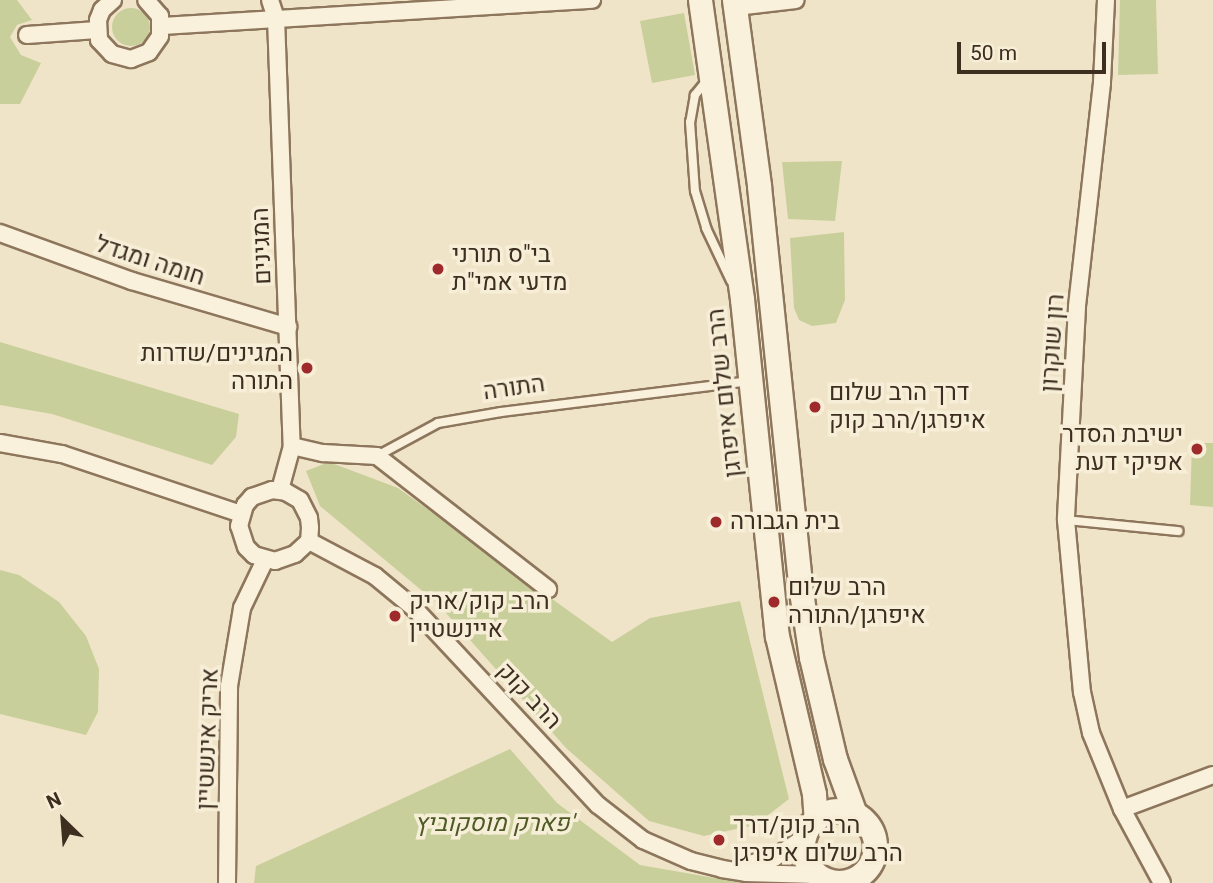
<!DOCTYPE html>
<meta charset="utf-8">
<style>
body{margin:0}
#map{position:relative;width:1213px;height:883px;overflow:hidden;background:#f0e4c8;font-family:Georgia,Heebo,serif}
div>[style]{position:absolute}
.green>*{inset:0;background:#c9cf9b}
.round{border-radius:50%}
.roads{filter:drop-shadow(2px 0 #8d765c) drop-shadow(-2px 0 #8d765c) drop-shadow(0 2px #8d765c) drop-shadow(0 -2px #8d765c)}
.service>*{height:8px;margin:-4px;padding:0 4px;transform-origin:4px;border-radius:4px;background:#faf1dc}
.minor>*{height:16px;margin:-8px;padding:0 8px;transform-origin:8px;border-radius:8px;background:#faf1dc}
.secondary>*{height:23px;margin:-11.5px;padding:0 11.5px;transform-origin:11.5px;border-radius:11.5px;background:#faf1dc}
.secondary>.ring{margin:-11.5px;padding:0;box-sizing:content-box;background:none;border:23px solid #faf1dc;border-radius:50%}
.dots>*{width:19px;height:19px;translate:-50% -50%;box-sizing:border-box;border:4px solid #f7eed8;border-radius:50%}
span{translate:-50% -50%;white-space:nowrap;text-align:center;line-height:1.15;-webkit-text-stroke:7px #f7eed8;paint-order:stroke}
.street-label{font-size:24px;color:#3d2e20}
.poi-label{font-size:24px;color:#3d2e20}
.left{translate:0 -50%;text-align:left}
.right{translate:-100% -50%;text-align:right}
.park-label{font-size:24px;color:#4d5a26;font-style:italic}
.north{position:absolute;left:28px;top:785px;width:70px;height:70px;-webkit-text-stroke:5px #f7eed8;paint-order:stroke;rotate:335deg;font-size:19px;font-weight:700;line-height:28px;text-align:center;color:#3d2e20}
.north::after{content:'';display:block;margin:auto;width:24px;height:32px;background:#3d2e20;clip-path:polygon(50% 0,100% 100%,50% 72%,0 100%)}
.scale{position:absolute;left:957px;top:42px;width:149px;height:32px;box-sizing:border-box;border:4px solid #3d2e20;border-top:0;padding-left:9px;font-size:21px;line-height:24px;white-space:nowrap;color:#3d2e20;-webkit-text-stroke:5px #f7eed8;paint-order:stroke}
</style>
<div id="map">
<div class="green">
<i style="clip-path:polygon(0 0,17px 0,32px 20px,17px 25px,10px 37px,21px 55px,41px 63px,20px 104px,0 104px)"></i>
<i style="clip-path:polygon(1120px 0,1156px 0,1158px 74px,1118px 75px)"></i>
<i class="round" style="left:112px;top:8px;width:38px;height:38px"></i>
<i style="clip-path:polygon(684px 13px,695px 75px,652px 83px,640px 21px)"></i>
<i style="clip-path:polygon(842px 161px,835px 221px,788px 219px,782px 162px)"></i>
<i style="clip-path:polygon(844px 232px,845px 300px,836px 323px,812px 326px,799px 320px,794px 308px,790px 238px)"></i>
<i style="clip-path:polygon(0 342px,239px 414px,236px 437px,212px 465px,52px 414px,0 405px)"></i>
<i style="clip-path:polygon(1192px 443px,1213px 443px,1213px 507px,1190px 505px)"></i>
<i style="clip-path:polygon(329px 462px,398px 488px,612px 642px,650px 618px,740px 601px,789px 799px,755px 825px,704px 836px,649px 821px,566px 748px,438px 604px,320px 506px,306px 471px)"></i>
<i style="clip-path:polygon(0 570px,19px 575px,59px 602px,86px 636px,99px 669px,98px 712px,86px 735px,0 714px)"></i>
<i style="clip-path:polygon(510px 749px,557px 803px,640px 865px,732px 881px,800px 883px,254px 883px,256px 866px)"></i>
</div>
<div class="roads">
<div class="service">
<i style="left:708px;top:79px;width:21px;rotate:129deg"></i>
<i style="left:695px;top:95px;width:27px;rotate:100deg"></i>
<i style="left:690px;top:122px;width:69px;rotate:85.9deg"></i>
<i style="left:695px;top:191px;width:39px;rotate:73deg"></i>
<i style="left:706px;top:228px;width:59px;rotate:64.7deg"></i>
<i style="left:377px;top:456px;width:69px;rotate:-28.4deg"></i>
<i style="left:438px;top:423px;width:64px;rotate:-9.9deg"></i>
<i style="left:501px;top:412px;width:251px;rotate:-7.1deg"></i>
<i style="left:1066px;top:520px;width:113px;rotate:5.6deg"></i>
</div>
<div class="minor">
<i style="left:113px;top:0;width:15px;rotate:138deg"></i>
<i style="left:102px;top:10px;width:11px;rotate:112deg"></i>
<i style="left:98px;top:20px;width:20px;rotate:87deg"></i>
<i style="left:99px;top:40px;width:19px;rotate:47deg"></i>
<i style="left:112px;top:54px;width:20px;rotate:15deg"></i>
<i style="left:131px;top:59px;width:19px;rotate:-21deg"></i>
<i style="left:149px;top:52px;width:19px;rotate:-55deg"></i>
<i style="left:160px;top:36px;width:20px;rotate:-90deg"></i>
<i style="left:160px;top:16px;width:21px;rotate:-131deg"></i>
<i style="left:270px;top:0;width:19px;rotate:72deg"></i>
<i style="left:276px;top:18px;width:428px;rotate:87.9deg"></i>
<i style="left:292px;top:446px;width:46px;rotate:105.3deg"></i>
<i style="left:1106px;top:0;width:83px;rotate:92.8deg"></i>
<i style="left:1102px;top:83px;width:225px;rotate:96.4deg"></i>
<i style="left:1077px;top:307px;width:213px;rotate:93deg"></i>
<i style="left:1066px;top:520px;width:173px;rotate:84.7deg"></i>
<i style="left:1082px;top:692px;width:42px;rotate:77.6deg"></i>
<i style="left:1091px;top:733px;width:82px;rotate:67.8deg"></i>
<i style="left:1122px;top:809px;width:84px;rotate:61.6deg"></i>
<i style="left:736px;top:7px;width:60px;rotate:-6.7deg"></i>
<i style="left:162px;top:26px;width:431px;rotate:-3.5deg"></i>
<i style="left:27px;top:35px;width:70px;rotate:-4.1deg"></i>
<i style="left:0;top:233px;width:140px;rotate:20deg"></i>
<i style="left:132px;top:281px;width:163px;rotate:16.4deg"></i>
<i style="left:0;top:443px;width:63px;rotate:10.1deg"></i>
<i style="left:62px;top:454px;width:189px;rotate:18.5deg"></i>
<i style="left:292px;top:446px;width:32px;rotate:13deg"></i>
<i style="left:323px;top:453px;width:54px;rotate:3.2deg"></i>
<i style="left:377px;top:456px;width:217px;rotate:37.9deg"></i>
<i style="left:272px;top:490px;width:14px;rotate:8deg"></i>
<i style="left:286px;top:492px;width:16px;rotate:30deg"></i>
<i style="left:300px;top:500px;width:20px;rotate:63deg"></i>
<i style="left:309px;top:518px;width:10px;rotate:84deg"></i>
<i style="left:310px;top:528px;width:13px;rotate:94deg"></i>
<i style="left:309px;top:541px;width:19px;rotate:137deg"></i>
<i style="left:295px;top:554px;width:21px;rotate:161deg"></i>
<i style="left:275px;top:561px;width:22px;rotate:-164deg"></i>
<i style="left:254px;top:555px;width:11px;rotate:-135deg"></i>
<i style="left:246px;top:547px;width:22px;rotate:-108deg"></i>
<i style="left:239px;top:526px;width:22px;rotate:-74deg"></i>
<i style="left:245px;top:505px;width:11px;rotate:-49deg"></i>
<i style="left:252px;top:497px;width:21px;rotate:-19deg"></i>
<i style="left:309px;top:541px;width:75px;rotate:27.9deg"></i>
<i style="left:375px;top:576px;width:52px;rotate:39.5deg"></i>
<i style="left:415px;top:609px;width:268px;rotate:47deg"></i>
<i style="left:598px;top:805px;width:57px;rotate:37.9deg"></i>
<i style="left:643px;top:840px;width:52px;rotate:23.6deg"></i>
<i style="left:691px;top:861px;width:32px;rotate:14deg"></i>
<i style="left:722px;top:869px;width:24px;rotate:9deg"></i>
<i style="left:746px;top:873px;width:71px;rotate:1.6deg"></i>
<i style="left:1122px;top:809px;width:97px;rotate:-20.5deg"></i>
<i style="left:741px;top:866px;width:34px;rotate:-14deg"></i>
<i style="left:774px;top:858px;width:36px;rotate:-34deg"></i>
<i style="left:227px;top:883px;width:197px;rotate:-89.4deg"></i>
<i style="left:229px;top:686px;width:79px;rotate:-80.5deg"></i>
<i style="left:242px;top:608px;width:53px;rotate:-64.4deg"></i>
</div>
<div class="secondary">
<i style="left:700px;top:0;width:302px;rotate:82deg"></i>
<i style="left:742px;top:299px;width:339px;rotate:84.1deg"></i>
<i style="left:777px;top:636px;width:162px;rotate:76.8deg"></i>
<i style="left:814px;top:794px;width:26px;rotate:86deg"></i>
<i style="left:734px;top:0;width:188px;rotate:82.3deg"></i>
<i style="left:759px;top:186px;width:401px;rotate:84.1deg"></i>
<i style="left:800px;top:585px;width:73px;rotate:81.3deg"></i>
<i style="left:811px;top:657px;width:105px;rotate:76.8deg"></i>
<i style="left:835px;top:759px;width:59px;rotate:70deg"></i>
<i class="ring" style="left:803px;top:810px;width:49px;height:49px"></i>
</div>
</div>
<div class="dots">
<i style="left:438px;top:269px;background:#9e2a2b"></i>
<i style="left:307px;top:368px;background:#9e2a2b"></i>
<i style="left:815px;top:407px;background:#9e2a2b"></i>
<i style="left:1197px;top:449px;background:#9e2a2b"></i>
<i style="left:716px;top:522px;background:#9e2a2b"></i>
<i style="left:774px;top:602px;background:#9e2a2b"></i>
<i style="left:395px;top:616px;background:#9e2a2b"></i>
<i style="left:719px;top:840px;background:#9e2a2b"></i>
</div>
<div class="street-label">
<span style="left:262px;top:246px;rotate:-92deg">המגינים</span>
<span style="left:150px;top:261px;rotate:18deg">חומה ומגדל</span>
<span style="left:1053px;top:343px;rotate:-86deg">רון שוקרון</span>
<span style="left:514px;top:388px;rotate:-8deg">התורה</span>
<span style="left:725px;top:393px;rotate:-96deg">הרב שלום איפרגן</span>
<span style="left:529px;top:696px;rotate:47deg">הרב קוק</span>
<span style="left:208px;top:739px;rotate:-88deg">אריק אינשטיין</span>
</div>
<div class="poi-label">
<span class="left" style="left:452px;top:269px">בי"ס תורני<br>מדעי אמי"ת</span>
<span class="right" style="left:293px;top:368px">המגינים/שדרות<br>התורה</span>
<span class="left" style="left:829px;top:407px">דרך הרב שלום<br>איפרגן/הרב קוק</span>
<span class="right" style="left:1183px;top:449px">ישיבת הסדר<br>אפיקי דעת</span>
<span class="left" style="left:730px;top:522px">בית הגבורה</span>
<span class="left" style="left:788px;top:602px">הרב שלום<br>איפרגן/התורה</span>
<span class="left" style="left:409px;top:616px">הרב קוק/אריק<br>איינשטיין</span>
<span class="left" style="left:733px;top:840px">הרב קוק/דרך<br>הרב שלום איפרגן</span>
</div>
<div class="park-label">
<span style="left:494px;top:824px">פארק מוסקוביץ'</span>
</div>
<div class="north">N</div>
<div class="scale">50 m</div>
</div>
